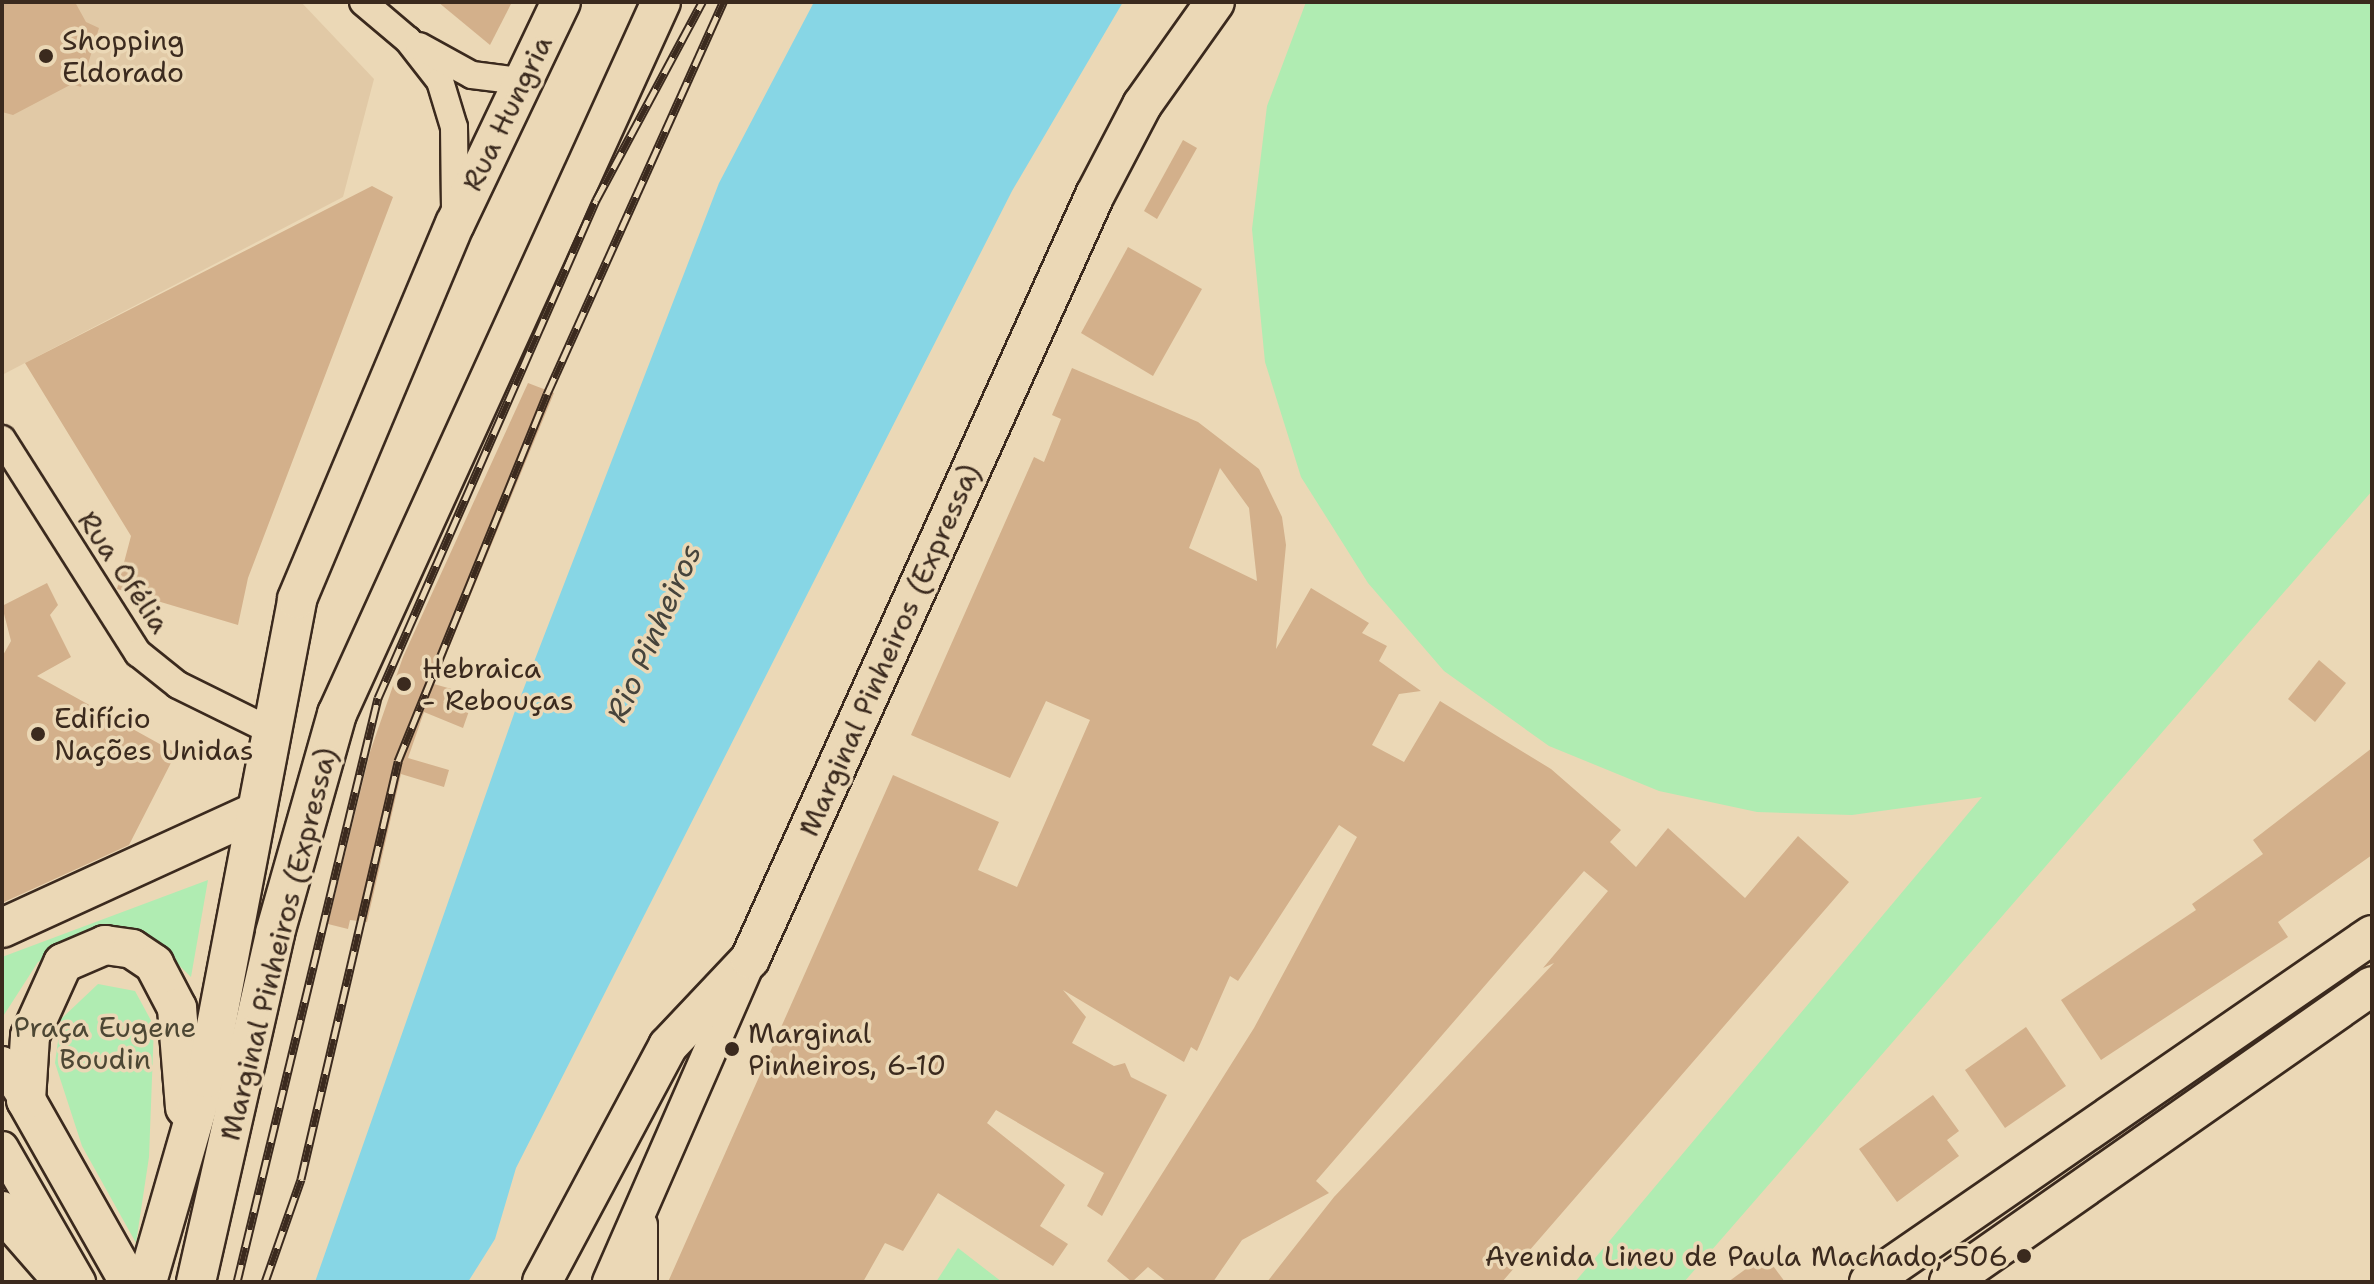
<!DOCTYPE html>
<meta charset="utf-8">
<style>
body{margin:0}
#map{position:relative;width:2374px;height:1284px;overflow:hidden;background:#ebd8b6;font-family:"Shantell Sans",sans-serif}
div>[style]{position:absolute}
.built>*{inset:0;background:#e1c9a6}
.green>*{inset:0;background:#b0ecb2}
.water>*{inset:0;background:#87d6e5}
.building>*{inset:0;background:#d3b08b}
.roads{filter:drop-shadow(2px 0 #3b2a1e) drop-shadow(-2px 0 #3b2a1e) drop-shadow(0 2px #3b2a1e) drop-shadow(0 -2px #3b2a1e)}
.minor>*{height:26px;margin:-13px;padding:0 13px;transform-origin:13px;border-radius:13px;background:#ebd8b6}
.major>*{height:32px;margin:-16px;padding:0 16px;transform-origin:16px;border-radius:16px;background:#ebd8b6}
.highway>*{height:38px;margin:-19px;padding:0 19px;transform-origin:19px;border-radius:19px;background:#ebd8b6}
.rail>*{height:9px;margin-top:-4.5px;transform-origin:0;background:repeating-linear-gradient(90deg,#ebd8b6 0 18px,#3b2a1e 0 36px);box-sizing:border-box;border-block:2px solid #3b2a1e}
.dots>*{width:22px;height:22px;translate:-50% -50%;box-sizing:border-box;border:4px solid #ebd8b6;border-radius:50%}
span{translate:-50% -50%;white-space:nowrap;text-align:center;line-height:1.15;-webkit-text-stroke:7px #ebd8b6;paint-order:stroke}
.poi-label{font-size:28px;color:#3b2a1e}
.left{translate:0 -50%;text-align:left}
.right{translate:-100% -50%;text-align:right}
.street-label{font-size:28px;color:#3b2a1e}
.park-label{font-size:28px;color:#4d4734}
.water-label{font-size:30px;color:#46443c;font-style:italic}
.frame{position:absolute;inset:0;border:4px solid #3b2a1e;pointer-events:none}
</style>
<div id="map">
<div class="built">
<i style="clip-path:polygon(2px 2px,301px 2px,374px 79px,343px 197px,2px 375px)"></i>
</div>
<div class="green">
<i style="clip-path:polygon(1306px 2px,2372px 2px,2372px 491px,1684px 1282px,1575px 1282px,1982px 797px,1852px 815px,1757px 812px,1659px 791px,1549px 746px,1444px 671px,1368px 583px,1301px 477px,1265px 362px,1252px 229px,1267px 106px)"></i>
<i style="clip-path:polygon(208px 880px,191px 977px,153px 940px,91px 932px,38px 962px,2px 1018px,2px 957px)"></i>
<i style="clip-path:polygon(98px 984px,135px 991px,154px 1026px,149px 1157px,136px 1243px,82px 1146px,55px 1063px,61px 1019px)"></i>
<i style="clip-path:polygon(958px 1248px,1002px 1282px,936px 1282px)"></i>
</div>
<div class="water">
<i style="clip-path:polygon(814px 2px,1123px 2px,1012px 191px,516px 1168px,495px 1239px,468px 1282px,315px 1282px,515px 711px,719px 183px)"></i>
</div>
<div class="building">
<i style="clip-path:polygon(2px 2px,75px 2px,86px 22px,99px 28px,81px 87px,72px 84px,13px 115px,2px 112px)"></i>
<i style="clip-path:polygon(438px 2px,512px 2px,490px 45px)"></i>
<i style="clip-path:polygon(1183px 140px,1197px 148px,1157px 219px,1144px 211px)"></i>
<i style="clip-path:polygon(372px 186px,393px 197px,248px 578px,238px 625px,117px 589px,131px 536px,25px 363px)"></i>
<i style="clip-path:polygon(1128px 247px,1202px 289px,1153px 376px,1081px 333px)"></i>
<i style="clip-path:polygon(evenodd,1072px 368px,1198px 422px,1259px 469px,1282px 517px,1286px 545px,1276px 649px,1311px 588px,1369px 623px,1362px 633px,1387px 646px,1379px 661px,1421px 691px,1399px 694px,1372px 745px,1404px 762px,1440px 701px,1551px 769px,1621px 830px,1610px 842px,1636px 867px,1668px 828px,1745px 898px,1798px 836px,1849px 882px,1502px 1282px,1267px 1282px,1334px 1197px,1554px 963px,1543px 968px,1608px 891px,1584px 871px,1316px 1181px,1329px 1193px,1242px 1240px,1213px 1282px,1167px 1282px,1148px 1267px,1132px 1282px,1107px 1261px,1254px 1028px,1357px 837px,1339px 825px,1238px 981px,1230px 976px,1197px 1051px,1191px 1047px,1184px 1062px,1063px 990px,1086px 1017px,1072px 1043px,1114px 1066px,1125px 1063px,1131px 1077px,1167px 1095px,1102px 1216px,1087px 1206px,1104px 1173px,996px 1110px,987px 1123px,1065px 1185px,1040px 1226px,1068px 1244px,1053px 1266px,938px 1193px,903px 1251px,885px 1243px,863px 1282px,668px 1282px,893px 775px,999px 822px,978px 870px,1017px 887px,1090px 720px,1046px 701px,1010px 778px,911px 735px,1034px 457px,1044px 462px,1061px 419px,1052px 415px,1072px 368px,1220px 468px,1249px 508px,1257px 581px,1189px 548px,1220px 468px)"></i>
<i style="clip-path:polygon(528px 383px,554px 393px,434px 684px,462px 692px,461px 707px,469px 711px,463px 728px,424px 712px,408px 758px,449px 770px,444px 787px,401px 774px,367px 922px,350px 920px,348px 929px,328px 924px,370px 752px,403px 657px)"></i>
<i style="clip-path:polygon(47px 583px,58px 605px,50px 615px,71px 657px,37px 676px,176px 753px,129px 845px,2px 903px,2px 657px,11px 641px,2px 606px)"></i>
<i style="clip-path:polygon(2319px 660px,2346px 683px,2315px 722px,2288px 699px)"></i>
<i style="clip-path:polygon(2372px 748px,2372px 855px,2278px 922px,2288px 937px,2101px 1060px,2061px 1000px,2196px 910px,2192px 904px,2263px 854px,2253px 840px)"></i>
<i style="clip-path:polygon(2026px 1027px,2066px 1086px,2005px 1128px,1965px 1070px)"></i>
<i style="clip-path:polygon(1933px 1095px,1959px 1131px,1947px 1140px,1959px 1156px,1897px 1202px,1859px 1149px)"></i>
<i style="clip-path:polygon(1765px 1255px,1785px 1282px,1728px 1282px)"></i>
</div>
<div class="roads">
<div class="minor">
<i style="left:363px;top:2px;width:59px;rotate:40.2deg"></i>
<i style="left:408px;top:40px;width:52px;rotate:52deg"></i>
<i style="left:440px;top:81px;width:48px;rotate:73.1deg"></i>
<i style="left:454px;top:127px;width:86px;rotate:89.3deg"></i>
<i style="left:419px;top:46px;width:60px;rotate:28.7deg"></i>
<i style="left:472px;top:75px;width:47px;rotate:7.3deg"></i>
<i style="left:2px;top:439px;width:254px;rotate:57.6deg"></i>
<i style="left:138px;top:653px;width:51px;rotate:38.7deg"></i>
<i style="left:178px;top:685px;width:102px;rotate:26.3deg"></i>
</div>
<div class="major">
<i style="left:2px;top:1063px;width:44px;rotate:57deg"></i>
<i style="left:2px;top:1148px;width:155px;rotate:60.1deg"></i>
<i style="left:609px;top:1282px;width:340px;rotate:-66.4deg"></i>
<i style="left:641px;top:1282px;width:57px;rotate:-90deg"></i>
</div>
<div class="highway">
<i style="left:2px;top:928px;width:276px;rotate:-24.6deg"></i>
<i style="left:2px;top:1211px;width:94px;rotate:48.9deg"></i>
<i style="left:129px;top:1282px;width:209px;rotate:-119.5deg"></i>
<i style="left:26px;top:1100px;width:64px;rotate:-86.4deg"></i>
<i style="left:30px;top:1036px;width:80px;rotate:-65.7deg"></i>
<i style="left:63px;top:963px;width:46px;rotate:-23.2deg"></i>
<i style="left:105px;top:945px;width:27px;rotate:8deg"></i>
<i style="left:132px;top:949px;width:27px;rotate:34deg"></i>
<i style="left:154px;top:964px;width:50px;rotate:62.4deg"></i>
<i style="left:177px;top:1008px;width:100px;rotate:85.4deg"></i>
<i style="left:147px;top:1282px;width:212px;rotate:-73.9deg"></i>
<i style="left:206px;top:1078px;width:488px;rotate:-79.2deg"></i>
<i style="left:297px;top:599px;width:407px;rotate:-67.2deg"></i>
<i style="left:455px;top:224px;width:246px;rotate:-64.5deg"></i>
<i style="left:196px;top:1282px;width:358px;rotate:-77.2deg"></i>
<i style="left:275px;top:933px;width:228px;rotate:-74.2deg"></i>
<i style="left:337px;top:714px;width:782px;rotate:-65.53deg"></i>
<i style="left:542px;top:1282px;width:268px;rotate:-61.9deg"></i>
<i style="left:668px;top:1046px;width:120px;rotate:-46.7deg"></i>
<i style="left:750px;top:959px;width:838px;rotate:-65.7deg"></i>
<i style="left:1095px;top:195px;width:102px;rotate:-62.4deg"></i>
<i style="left:1142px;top:105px;width:126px;rotate:-54.7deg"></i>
<i style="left:1869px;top:1282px;width:611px;rotate:-34.6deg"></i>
<i style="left:1949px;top:1282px;width:516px;rotate:-34.98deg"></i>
</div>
</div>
<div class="rail">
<i style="left:237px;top:1282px;width:601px;rotate:-76.43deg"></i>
<i style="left:378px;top:698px;width:544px;rotate:-66.36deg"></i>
<i style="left:596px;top:200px;width:225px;rotate:-61.8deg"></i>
<i style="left:265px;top:1282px;width:109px;rotate:-70.7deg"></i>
<i style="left:301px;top:1179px;width:429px;rotate:-76.9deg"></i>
<i style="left:398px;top:761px;width:396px;rotate:-67.9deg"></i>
<i style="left:547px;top:394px;width:430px;rotate:-65.8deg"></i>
</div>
<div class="dots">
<i style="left:46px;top:56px;background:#3b2a1e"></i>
<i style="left:404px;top:684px;background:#3b2a1e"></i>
<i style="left:38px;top:734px;background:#3b2a1e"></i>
<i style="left:732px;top:1049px;background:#3b2a1e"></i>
<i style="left:2024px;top:1256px;background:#3b2a1e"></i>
</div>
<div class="poi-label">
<span class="left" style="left:62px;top:56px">Shopping<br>Eldorado</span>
<span class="left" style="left:422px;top:684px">Hebraica<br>- Rebouças</span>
<span class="left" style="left:54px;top:734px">Edifício<br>Nações Unidas</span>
<span class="left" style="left:748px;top:1049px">Marginal<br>Pinheiros, 6-10</span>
<span class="right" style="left:2008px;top:1256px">Avenida Lineu de Paula Machado, 506</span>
</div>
<div class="street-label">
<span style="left:507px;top:113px;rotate:-64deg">Rua Hungria</span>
<span style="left:124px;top:572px;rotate:56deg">Rua Ofélia</span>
<span style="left:889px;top:650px;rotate:-66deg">Marginal Pinheiros (Expressa)</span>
<span style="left:278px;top:944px;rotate:-76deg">Marginal Pinheiros (Expressa)</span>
</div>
<div class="park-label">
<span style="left:105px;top:1043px">Praça Eugene<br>Boudin</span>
</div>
<div class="water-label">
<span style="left:654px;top:633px;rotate:-66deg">Rio Pinheiros</span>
</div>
<div class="frame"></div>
</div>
